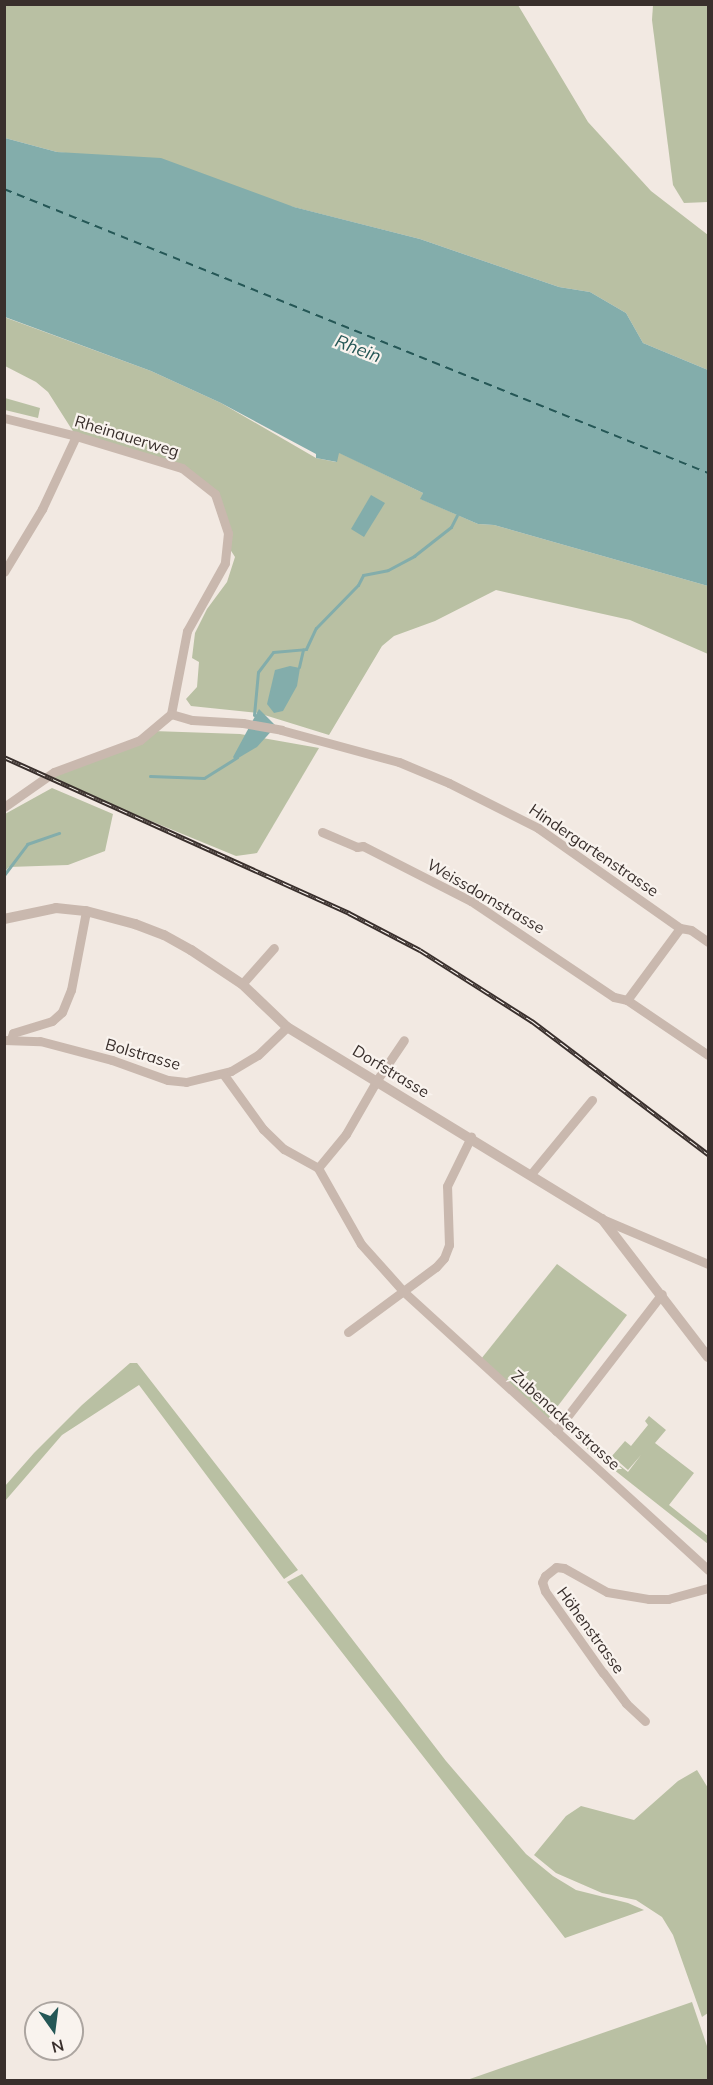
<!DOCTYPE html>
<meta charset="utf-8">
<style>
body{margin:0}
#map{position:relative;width:713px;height:2085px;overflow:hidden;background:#f2e9e2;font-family:Mulish,sans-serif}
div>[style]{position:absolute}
.green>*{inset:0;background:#b9c0a3}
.water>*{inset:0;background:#83adab}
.stream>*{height:3px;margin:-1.5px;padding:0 1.5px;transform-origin:1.5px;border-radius:1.5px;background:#83adab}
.ferry>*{height:1.5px;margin-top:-0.75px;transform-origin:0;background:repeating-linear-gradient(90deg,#255756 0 8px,transparent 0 14px)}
.minor>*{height:9px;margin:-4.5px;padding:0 4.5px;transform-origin:4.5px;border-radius:4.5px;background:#c9b8ae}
.tertiary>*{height:10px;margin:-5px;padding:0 5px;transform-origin:5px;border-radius:5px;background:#c9b8ae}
.rail>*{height:5px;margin-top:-2.5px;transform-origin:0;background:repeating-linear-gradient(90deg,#f9f3ee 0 9px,#392f2c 0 18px);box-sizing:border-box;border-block:2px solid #392f2c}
span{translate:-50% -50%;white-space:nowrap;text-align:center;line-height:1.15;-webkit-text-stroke:4.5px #f9f3ee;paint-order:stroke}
.street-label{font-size:16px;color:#392f2c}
.water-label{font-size:18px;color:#255756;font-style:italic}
.frame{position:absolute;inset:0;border:6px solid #392f2c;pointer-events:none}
.north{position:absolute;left:24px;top:2001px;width:60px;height:60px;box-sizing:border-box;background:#f9f3ee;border:2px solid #aca5a0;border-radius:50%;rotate:166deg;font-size:16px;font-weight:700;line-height:24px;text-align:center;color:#392f2c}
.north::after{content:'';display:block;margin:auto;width:21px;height:27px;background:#255756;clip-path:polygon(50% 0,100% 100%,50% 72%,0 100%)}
</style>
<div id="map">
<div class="green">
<i style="clip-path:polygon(4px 5px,518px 5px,588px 122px,651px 191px,708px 235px,708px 370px,643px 343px,626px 313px,590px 292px,559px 287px,420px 239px,91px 156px,57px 152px,5px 138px)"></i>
<i style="clip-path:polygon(653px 5px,708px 5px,708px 202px,684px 203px,673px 185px,652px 20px)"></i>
<i style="clip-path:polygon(4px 317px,151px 371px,221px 403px,316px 458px,336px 462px,338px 452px,423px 493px,421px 499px,478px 524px,494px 525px,708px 586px,708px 654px,630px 620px,496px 590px,435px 621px,394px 636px,382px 646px,329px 735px,258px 713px,191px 706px,186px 699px,197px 687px,199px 662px,192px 658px,195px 633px,207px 609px,227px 582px,235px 557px,228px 546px,215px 494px,182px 468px,76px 436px,48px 392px,36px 382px,5px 366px)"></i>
<i style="clip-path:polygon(5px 398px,40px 408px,38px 418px,5px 410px)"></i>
<i style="clip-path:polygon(153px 731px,240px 734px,319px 748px,257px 853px,236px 856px,46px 778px)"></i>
<i style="clip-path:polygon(52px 788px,113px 814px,105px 851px,68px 865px,9px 867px,5px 871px,5px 814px)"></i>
<i style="clip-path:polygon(557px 1264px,627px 1315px,548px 1419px,481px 1359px)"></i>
<i style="clip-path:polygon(130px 1363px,137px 1363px,298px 1570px,284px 1579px,139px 1385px,62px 1435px,5px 1501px,5px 1486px,34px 1453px,82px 1405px)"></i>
<i style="clip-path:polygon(649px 1416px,666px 1430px,655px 1443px,694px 1473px,669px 1505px,708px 1536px,708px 1544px,580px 1443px,584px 1438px,628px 1472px,641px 1455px,628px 1470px,612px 1456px,625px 1441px,631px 1446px,648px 1425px,645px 1421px)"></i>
<i style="clip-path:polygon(302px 1574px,446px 1761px,526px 1854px,553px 1876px,576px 1890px,628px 1903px,644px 1910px,565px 1938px,287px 1582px)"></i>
<i style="clip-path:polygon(697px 1770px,708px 1788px,708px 2013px,702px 2017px,673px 1935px,662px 1917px,636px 1900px,602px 1893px,556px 1873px,534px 1855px,566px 1816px,581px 1806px,634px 1820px,678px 1781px)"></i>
<i style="clip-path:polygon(692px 2002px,708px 2049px,708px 2080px,467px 2080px)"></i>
</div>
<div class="water">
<i style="clip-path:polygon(5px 138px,57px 152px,161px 158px,294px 207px,420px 239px,559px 287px,590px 292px,626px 313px,643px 343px,708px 370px,708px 586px,494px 525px,478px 524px,420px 499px,423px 493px,339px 453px,337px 462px,316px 458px,316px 454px,221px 403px,151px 371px,5px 317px)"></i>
<i style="clip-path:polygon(371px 495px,385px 503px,364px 537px,351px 529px)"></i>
<i style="clip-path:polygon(290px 666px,300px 668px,297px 686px,283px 711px,274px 713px,267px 704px,275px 670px)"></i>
<i style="clip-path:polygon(259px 709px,276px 726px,257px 747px,235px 760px,233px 757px)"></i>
</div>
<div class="stream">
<i style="left:299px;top:667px;width:18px;rotate:-77deg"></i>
<i style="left:254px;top:715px;width:43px;rotate:-84.7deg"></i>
<i style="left:258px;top:672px;width:25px;rotate:-53deg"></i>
<i style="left:273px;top:652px;width:33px;rotate:-5deg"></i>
<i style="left:306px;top:649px;width:23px;rotate:-65deg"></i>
<i style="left:316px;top:628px;width:60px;rotate:-45.7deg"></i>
<i style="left:358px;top:585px;width:11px;rotate:-63deg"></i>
<i style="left:363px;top:575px;width:25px;rotate:-11deg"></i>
<i style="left:388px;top:570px;width:30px;rotate:-28deg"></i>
<i style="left:414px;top:556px;width:47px;rotate:-38.1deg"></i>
<i style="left:451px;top:527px;width:13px;rotate:-63deg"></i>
<i style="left:150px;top:776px;width:54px;rotate:2.1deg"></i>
<i style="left:204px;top:778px;width:39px;rotate:-32deg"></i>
<i style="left:4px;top:875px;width:39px;rotate:-53deg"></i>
<i style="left:27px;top:844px;width:34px;rotate:-19deg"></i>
</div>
<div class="ferry">
<i style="left:4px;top:189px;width:759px;rotate:21.97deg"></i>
</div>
<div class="minor">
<i style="left:4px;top:418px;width:74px;rotate:14deg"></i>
<i style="left:76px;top:436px;width:111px;rotate:16.8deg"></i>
<i style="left:182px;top:468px;width:42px;rotate:38.2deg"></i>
<i style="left:215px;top:494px;width:41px;rotate:71.6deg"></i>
<i style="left:228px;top:533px;width:30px;rotate:96deg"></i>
<i style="left:225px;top:563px;width:78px;rotate:119.2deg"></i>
<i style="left:187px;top:631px;width:85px;rotate:100.9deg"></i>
<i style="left:4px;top:572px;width:74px;rotate:-58.9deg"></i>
<i style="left:42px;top:509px;width:81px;rotate:-65deg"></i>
<i style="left:171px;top:714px;width:22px;rotate:16deg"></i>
<i style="left:192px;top:720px;width:51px;rotate:3.4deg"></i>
<i style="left:243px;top:723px;width:39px;rotate:10deg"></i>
<i style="left:281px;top:730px;width:122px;rotate:15.2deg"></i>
<i style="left:399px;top:762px;width:54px;rotate:22.8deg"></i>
<i style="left:449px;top:783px;width:100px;rotate:26.8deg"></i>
<i style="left:538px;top:828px;width:174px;rotate:35.2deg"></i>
<i style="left:680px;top:928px;width:11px;rotate:10deg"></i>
<i style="left:691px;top:930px;width:21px;rotate:35deg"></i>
<i style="left:4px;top:807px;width:61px;rotate:-35deg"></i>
<i style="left:54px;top:772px;width:92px;rotate:-20.4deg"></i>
<i style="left:140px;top:740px;width:40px;rotate:-40deg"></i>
<i style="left:322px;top:832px;width:38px;rotate:23deg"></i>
<i style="left:357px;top:847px;width:6px;rotate:-9deg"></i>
<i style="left:363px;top:846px;width:121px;rotate:27deg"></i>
<i style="left:471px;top:901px;width:172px;rotate:33.9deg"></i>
<i style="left:614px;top:997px;width:13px;rotate:13deg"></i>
<i style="left:627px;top:1000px;width:98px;rotate:34.2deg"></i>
<i style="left:242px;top:984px;width:48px;rotate:-48.4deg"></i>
<i style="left:627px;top:1000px;width:89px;rotate:-53.6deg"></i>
<i style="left:11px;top:1039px;width:6px;rotate:-72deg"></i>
<i style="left:13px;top:1033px;width:41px;rotate:-17.1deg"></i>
<i style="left:52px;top:1021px;width:13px;rotate:-42deg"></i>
<i style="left:62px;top:1012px;width:24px;rotate:-68deg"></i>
<i style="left:71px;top:990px;width:80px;rotate:-79.2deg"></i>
<i style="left:4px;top:1040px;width:36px;rotate:2deg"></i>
<i style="left:40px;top:1041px;width:74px;rotate:14.8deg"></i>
<i style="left:112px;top:1060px;width:59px;rotate:19.7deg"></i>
<i style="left:168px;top:1080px;width:18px;rotate:6deg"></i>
<i style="left:186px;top:1082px;width:46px;rotate:-13.7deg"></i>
<i style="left:231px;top:1071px;width:31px;rotate:-31deg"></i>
<i style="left:258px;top:1055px;width:40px;rotate:-44deg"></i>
<i style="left:224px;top:1075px;width:67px;rotate:54.2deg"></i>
<i style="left:263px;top:1129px;width:29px;rotate:44deg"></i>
<i style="left:284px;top:1149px;width:39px;rotate:29deg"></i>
<i style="left:318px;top:1168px;width:87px;rotate:60.5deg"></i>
<i style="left:361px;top:1244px;width:64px;rotate:48.1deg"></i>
<i style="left:404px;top:1292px;width:412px;rotate:42.4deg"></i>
<i style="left:318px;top:1168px;width:44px;rotate:-50.5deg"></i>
<i style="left:346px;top:1134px;width:62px;rotate:-60.1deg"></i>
<i style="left:377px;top:1080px;width:48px;rotate:-56deg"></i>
<i style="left:531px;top:1174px;width:96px;rotate:-50.5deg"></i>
<i style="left:602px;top:1219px;width:115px;rotate:23deg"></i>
<i style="left:348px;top:1332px;width:109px;rotate:-36.5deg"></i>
<i style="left:436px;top:1267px;width:12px;rotate:-48deg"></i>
<i style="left:444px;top:1258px;width:14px;rotate:-69deg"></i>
<i style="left:449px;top:1245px;width:59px;rotate:-91.9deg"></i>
<i style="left:447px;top:1186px;width:55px;rotate:-63.9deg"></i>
<i style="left:556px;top:1431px;width:173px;rotate:-52.3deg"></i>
<i style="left:645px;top:1721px;width:26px;rotate:-137deg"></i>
<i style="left:626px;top:1703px;width:38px;rotate:-127deg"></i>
<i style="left:603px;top:1673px;width:100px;rotate:-125.3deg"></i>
<i style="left:545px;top:1591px;width:9px;rotate:-108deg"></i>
<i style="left:542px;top:1582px;width:7px;rotate:-63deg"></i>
<i style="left:545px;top:1576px;width:14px;rotate:-39deg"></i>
<i style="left:556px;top:1567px;width:8px;rotate:7deg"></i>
<i style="left:564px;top:1568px;width:49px;rotate:29.2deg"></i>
<i style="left:607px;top:1592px;width:43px;rotate:9.5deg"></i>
<i style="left:649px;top:1599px;width:19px"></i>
<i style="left:668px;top:1599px;width:41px;rotate:-15.4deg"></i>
</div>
<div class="tertiary">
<i style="left:4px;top:919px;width:53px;rotate:-11.9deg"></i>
<i style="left:56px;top:908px;width:30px;rotate:6deg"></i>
<i style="left:86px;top:911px;width:51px;rotate:14.9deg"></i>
<i style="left:135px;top:924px;width:31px;rotate:21deg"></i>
<i style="left:164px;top:935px;width:31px;rotate:29deg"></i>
<i style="left:191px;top:950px;width:61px;rotate:33.7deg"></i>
<i style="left:242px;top:984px;width:62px;rotate:43.7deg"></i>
<i style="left:287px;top:1027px;width:369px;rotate:31.4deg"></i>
<i style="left:602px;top:1219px;width:174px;rotate:52.5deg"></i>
</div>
<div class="rail">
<i style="left:4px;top:757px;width:379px;rotate:24.3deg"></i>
<i style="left:349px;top:913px;width:80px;rotate:27.5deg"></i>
<i style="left:420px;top:950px;width:133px;rotate:32.4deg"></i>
<i style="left:532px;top:1021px;width:221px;rotate:37.1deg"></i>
</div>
<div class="street-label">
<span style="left:127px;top:436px;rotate:17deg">Rheinauerweg</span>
<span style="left:594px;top:850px;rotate:34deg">Hindergartenstrasse</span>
<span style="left:486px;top:896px;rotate:30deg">Weissdornstrasse</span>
<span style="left:143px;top:1054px;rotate:16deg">Bolstrasse</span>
<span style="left:391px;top:1071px;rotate:31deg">Dorfstrasse</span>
<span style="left:566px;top:1420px;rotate:42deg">Zubenackerstrasse</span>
<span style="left:591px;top:1630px;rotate:54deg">Höhenstrasse</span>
</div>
<div class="water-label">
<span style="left:358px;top:349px;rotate:21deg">Rhein</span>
</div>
<div class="frame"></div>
<div class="north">N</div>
</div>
